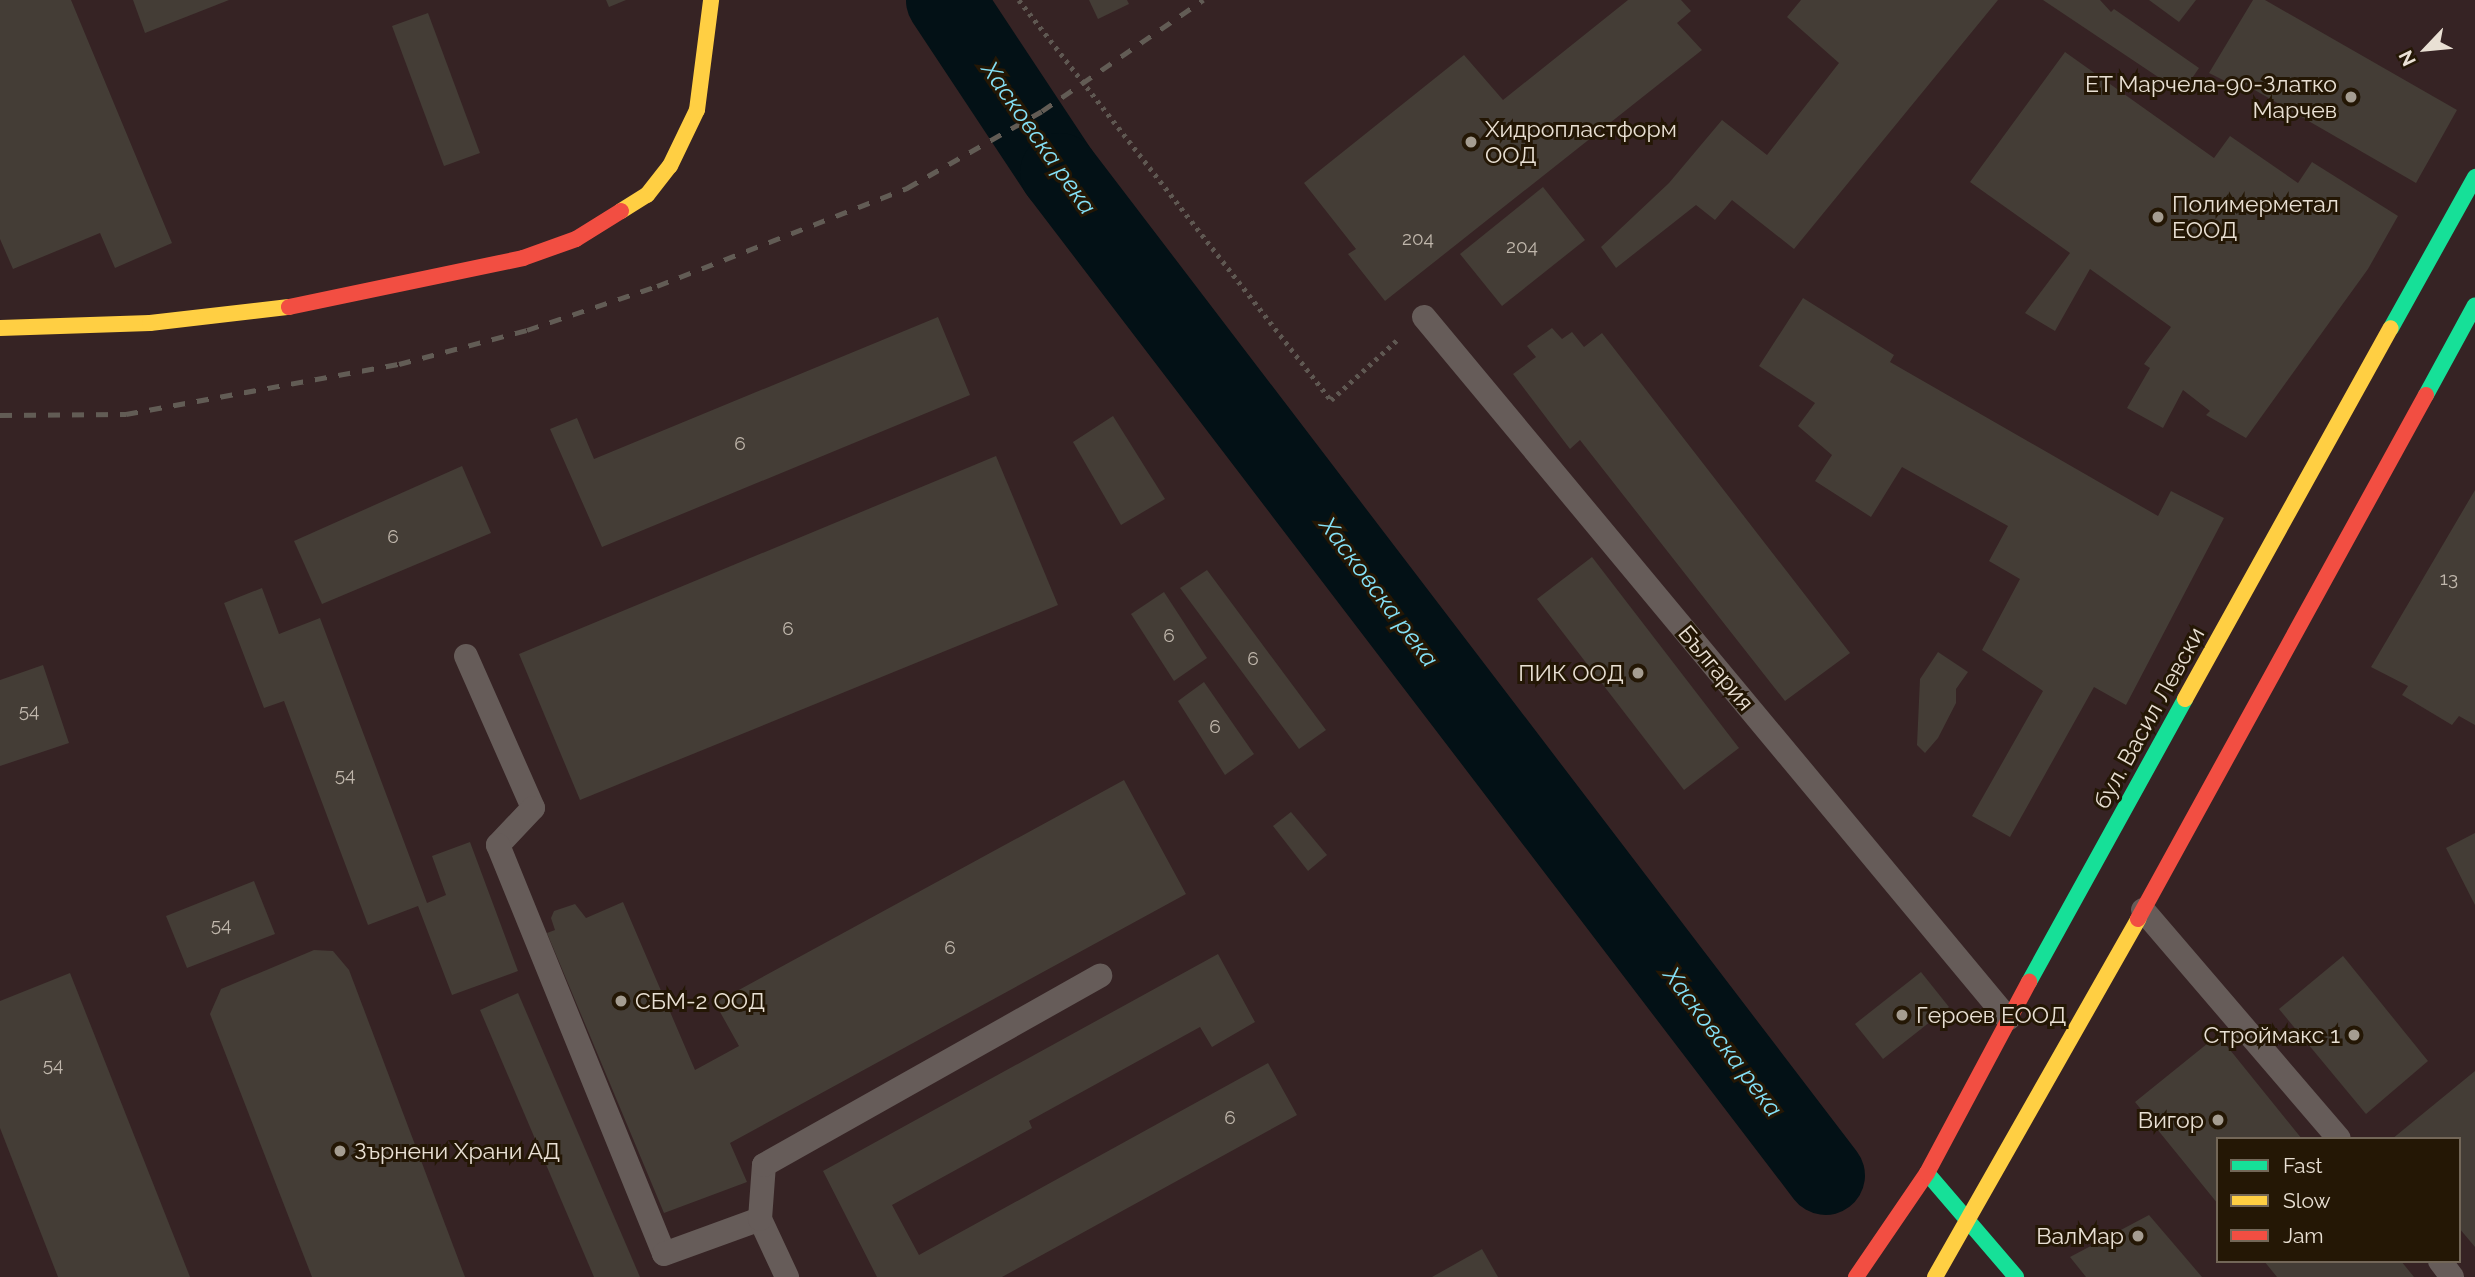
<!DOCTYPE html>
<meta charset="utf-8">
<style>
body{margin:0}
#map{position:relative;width:2475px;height:1277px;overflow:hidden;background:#262015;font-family:Raleway,sans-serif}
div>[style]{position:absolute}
.industrial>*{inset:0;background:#362324}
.river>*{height:79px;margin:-39.5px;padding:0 39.5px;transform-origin:39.5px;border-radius:39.5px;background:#031116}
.building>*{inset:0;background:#443d36}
.path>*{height:4.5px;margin-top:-2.25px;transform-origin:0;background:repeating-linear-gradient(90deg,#5f5852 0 3.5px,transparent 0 8.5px)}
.lane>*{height:24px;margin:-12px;padding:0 12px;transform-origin:12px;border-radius:12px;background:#665c59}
.fast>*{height:16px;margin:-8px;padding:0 8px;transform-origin:8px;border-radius:8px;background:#16e098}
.slow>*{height:16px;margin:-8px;padding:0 8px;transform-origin:8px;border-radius:8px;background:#ffcf43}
.jam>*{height:16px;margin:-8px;padding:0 8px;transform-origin:8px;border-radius:8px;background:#f24e42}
.rail>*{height:5px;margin-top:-2.5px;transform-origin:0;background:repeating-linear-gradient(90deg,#625c55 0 12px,transparent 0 24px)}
.dots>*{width:19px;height:19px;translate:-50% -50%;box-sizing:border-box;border:4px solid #241705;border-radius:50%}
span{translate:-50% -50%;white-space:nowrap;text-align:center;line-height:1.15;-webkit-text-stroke:6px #241705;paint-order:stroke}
.number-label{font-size:19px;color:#c0b7ac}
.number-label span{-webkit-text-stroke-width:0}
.poi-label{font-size:23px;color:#e9e0d4}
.right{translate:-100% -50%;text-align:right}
.left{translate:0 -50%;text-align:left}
.street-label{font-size:23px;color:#e9e0d4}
.water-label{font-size:24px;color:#85e1f7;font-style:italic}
.legend{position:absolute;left:2216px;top:1137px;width:245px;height:126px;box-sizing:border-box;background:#241705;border:2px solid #736758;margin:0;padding:9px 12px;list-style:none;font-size:21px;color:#e9e0d4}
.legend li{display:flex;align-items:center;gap:14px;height:35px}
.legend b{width:35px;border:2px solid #736758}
.north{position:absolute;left:2391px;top:14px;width:70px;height:70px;-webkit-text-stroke:5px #241705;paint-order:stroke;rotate:244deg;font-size:19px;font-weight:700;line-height:28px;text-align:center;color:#e9e0d4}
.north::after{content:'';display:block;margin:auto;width:24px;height:32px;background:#e9e0d4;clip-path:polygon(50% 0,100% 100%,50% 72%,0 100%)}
</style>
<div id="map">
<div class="industrial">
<i style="clip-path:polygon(evenodd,0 0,2475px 0,2475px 1277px,0 1277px,0 0,2218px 1139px,2459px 1139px,2459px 1261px,2218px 1261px,2218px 1139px)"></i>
</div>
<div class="river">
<i style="left:945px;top:0;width:206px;rotate:56.5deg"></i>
<i style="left:1059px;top:172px;width:1262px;rotate:52.63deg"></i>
</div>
<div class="building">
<i style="clip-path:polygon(0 0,71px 0,172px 243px,115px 268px,100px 233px,13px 269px,0 239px)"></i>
<i style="clip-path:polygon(133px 0,229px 0,145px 33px)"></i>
<i style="clip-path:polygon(606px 0,626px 0,609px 7px)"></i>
<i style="clip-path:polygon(1089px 0,1127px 0,1129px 4px,1098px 19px)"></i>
<i style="clip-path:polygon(1628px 0,1681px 0,1691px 11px,1677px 23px,1702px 50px,1385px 301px,1348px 254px,1356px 249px,1304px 183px,1464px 55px,1503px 100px)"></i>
<i style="clip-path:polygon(1801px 0,1998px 0,1794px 249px,1732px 200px,1715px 220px,1696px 205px,1616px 268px,1601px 247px,1669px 183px,1722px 120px,1767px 155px,1839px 63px,1787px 17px)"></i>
<i style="clip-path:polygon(2043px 0,2100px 0,2111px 12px,2114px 9px,2199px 68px,2182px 93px)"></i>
<i style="clip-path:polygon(2149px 0,2196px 0,2179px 22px)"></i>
<i style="clip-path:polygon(2253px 0,2265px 0,2457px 110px,2416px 183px,2234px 78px,2231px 84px,2209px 73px)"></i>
<i style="clip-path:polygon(428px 13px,480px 153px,444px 166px,392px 26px)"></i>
<i style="clip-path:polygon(2065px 52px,2214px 158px,2230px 136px,2298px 183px,2312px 162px,2398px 216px,2368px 269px,2246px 438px,2206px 415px,2210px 411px,2183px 390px,2163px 428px,2127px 408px,2150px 368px,2144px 364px,2171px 327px,2090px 269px,2055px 331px,2025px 313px,2070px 253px,1970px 182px)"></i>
<i style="clip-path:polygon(1543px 187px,1585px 240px,1502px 306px,1460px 254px)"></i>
<i style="clip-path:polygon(1803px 298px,1894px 355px,1890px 362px,2158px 516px,2171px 491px,2224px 518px,2126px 705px,2094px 687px,2010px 837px,1972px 816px,2043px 691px,1982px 650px,2020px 579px,1989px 561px,2008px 526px,1902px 467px,1871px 517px,1815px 481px,1832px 455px,1798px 426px,1815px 403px,1759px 366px)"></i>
<i style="clip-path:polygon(938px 317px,970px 395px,602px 547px,550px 429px,577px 418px,594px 459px)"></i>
<i style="clip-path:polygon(1552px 328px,1562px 339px,1572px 332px,1584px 347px,1602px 333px,1850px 653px,1785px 701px,1580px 440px,1570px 449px,1513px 374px,1536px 357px,1527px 346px)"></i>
<i style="clip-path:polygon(1113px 416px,1165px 499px,1121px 525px,1073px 442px)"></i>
<i style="clip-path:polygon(996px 456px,1058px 605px,580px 800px,519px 654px)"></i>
<i style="clip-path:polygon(462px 466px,491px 533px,322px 604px,294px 541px)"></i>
<i style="clip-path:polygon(2475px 490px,2475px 725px,2459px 716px,2452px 725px,2402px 695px,2408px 686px,2371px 667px)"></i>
<i style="clip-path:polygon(1592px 557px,1739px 748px,1684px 790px,1537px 599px)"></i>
<i style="clip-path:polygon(1207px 570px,1326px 730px,1299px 749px,1180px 588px)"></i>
<i style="clip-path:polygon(262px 588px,279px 634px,320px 618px,427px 903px,446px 895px,432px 856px,470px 842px,518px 971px,452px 995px,418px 906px,368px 925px,284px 701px,264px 708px,224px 603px)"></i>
<i style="clip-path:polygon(1164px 592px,1207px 658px,1174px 681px,1131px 614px)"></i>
<i style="clip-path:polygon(1938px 652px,1968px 672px,1956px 689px,1956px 703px,1938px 738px,1925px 753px,1917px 745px,1920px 679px)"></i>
<i style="clip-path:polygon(43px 665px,69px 743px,0 766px,0 680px)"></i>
<i style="clip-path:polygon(1204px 682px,1254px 754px,1225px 775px,1178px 701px)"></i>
<i style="clip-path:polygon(1124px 780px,1186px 894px,730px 1143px,747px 1182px,664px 1213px,547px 933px,555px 930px,551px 918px,554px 911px,575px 904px,586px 918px,623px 902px,695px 1070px,739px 1046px,715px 1003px)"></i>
<i style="clip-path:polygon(1291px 812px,1327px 855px,1308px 871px,1273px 826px)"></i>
<i style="clip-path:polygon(2475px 833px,2475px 905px,2446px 848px)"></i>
<i style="clip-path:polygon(254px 881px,275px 934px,187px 968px,166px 916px)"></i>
<i style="clip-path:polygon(314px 950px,333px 951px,349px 970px,465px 1277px,312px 1277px,210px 1014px,221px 989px)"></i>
<i style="clip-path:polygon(1218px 954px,1255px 1022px,1212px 1047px,1200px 1027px,1029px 1121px,1032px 1128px,892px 1205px,919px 1255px,1268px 1063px,1297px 1115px,1002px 1277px,877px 1277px,823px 1171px)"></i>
<i style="clip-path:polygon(2343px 956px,2428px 1061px,2366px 1114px,2279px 1009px)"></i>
<i style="clip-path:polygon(1921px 972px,1949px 1007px,1883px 1059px,1855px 1024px)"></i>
<i style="clip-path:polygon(70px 973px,190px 1277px,58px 1277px,0 1128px,0 1001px)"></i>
<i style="clip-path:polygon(518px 993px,640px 1277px,594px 1277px,480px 1010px)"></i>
<i style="clip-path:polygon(2218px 1035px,2302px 1139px,2218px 1139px,2218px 1204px,2135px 1102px)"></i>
<i style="clip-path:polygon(2475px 1071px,2475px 1247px,2459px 1228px,2459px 1139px,2392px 1139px)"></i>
<i style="clip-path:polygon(2149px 1215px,2202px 1277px,2086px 1277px,2070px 1257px)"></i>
<i style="clip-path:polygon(1482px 1249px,1498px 1277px,1432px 1277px)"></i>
<i style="clip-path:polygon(2264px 1261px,2401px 1261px,2414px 1277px,2277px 1277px)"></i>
</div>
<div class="path">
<i style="left:1019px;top:0;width:507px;rotate:52.05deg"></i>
<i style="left:1331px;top:400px;width:89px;rotate:-42.3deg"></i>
</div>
<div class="lane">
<i style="left:1424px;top:317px;width:913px;rotate:50.24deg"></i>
<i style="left:466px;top:656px;width:166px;rotate:66.2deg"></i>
<i style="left:533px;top:808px;width:51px;rotate:133.4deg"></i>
<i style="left:498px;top:845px;width:441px;rotate:67.9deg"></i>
<i style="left:664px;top:1254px;width:102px;rotate:-20deg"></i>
<i style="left:760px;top:1219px;width:64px;rotate:65deg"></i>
<i style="left:2143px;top:910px;width:301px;rotate:49.4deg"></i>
<i style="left:760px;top:1219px;width:54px;rotate:-85.8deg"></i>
<i style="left:764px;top:1165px;width:386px;rotate:-29.4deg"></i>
<i style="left:2440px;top:1261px;width:20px;rotate:53deg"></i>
</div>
<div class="fast">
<i style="left:2391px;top:328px;width:173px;rotate:-60.9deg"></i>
<i style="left:2426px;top:395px;width:102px;rotate:-61.4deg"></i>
<i style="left:2029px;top:982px;width:323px;rotate:-61.1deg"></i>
<i style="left:1927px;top:1173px;width:137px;rotate:49.4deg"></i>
</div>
<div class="slow">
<i style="left:621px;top:211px;width:31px;rotate:-32deg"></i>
<i style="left:647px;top:195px;width:37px;rotate:-52deg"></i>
<i style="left:670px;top:166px;width:62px;rotate:-64.3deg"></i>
<i style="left:697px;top:110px;width:111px;rotate:-82.7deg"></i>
<i style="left:0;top:328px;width:150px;rotate:-1.9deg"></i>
<i style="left:150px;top:323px;width:140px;rotate:-6.6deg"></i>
<i style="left:2185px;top:699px;width:424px;rotate:-61deg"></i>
<i style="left:1935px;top:1277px;width:412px;rotate:-60.4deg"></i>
</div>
<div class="jam">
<i style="left:289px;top:307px;width:239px;rotate:-11.8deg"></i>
<i style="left:523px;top:258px;width:56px;rotate:-19.7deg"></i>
<i style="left:576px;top:239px;width:53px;rotate:-31.9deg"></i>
<i style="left:2138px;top:919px;width:598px;rotate:-61.21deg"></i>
<i style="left:1856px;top:1277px;width:126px;rotate:-55.7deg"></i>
<i style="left:1927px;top:1173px;width:217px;rotate:-61.9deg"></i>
</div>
<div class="rail">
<i style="left:0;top:415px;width:126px;rotate:-0.5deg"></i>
<i style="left:126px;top:414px;width:278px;rotate:-10.4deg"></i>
<i style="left:399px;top:364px;width:132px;rotate:-14.9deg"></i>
<i style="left:527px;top:330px;width:137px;rotate:-18.7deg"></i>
<i style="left:657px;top:286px;width:269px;rotate:-21.4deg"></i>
<i style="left:907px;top:188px;width:155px;rotate:-29.7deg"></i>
<i style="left:1042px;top:111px;width:196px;rotate:-34.6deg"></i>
</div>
<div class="dots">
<i style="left:2351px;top:97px;background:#a59d91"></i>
<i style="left:1471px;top:142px;background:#a59d91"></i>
<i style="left:2158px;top:217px;background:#a59d91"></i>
<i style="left:1638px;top:673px;background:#a59d91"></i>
<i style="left:621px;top:1001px;background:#a59d91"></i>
<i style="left:1902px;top:1015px;background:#a59d91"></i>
<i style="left:2354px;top:1035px;background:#a59d91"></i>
<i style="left:2218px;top:1120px;background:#a59d91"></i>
<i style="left:340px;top:1151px;background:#a59d91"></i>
<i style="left:2138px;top:1236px;background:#a59d91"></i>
</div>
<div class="number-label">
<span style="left:1418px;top:239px">204</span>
<span style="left:1522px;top:247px">204</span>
<span style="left:740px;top:444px">6</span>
<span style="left:393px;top:537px">6</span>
<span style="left:2449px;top:579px">13</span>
<span style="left:788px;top:629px">6</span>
<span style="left:1169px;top:636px">6</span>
<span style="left:1253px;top:659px">6</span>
<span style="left:29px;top:711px">54</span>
<span style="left:1215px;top:727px">6</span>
<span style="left:345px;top:775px">54</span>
<span style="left:221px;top:925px">54</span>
<span style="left:950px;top:948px">6</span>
<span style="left:53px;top:1065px">54</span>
<span style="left:1230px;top:1118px">6</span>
</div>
<div class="poi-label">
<span class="right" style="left:2337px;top:97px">ЕТ Марчела-90-Златко<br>Марчев</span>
<span class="left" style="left:1485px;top:142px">Хидропластформ<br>ООД</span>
<span class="left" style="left:2172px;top:217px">Полимерметал<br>ЕООД</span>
<span class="right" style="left:1624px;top:673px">ПИК ООД</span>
<span class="left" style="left:635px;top:1001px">СБМ-2 ООД</span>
<span class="left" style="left:1916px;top:1015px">Героев ЕООД</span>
<span class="right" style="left:2340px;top:1035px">Строймакс 1</span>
<span class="right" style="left:2204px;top:1120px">Вигор</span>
<span class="left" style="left:354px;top:1151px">Зърнени Храни АД</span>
<span class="right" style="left:2124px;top:1236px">ВалМар</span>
</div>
<div class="street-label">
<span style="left:1716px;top:668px;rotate:50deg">България</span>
<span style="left:2149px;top:718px;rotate:-61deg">бул. Васил Левски</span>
</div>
<div class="water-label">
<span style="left:1039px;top:138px;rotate:55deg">Хасковска река</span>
<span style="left:1379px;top:592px;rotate:53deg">Хасковска река</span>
<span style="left:1723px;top:1042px;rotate:53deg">Хасковска река</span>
</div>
<ul class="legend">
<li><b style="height:9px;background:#16e098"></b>Fast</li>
<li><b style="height:9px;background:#ffcf43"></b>Slow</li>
<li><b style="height:9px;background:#f24e42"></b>Jam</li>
</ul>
<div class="north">N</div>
</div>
